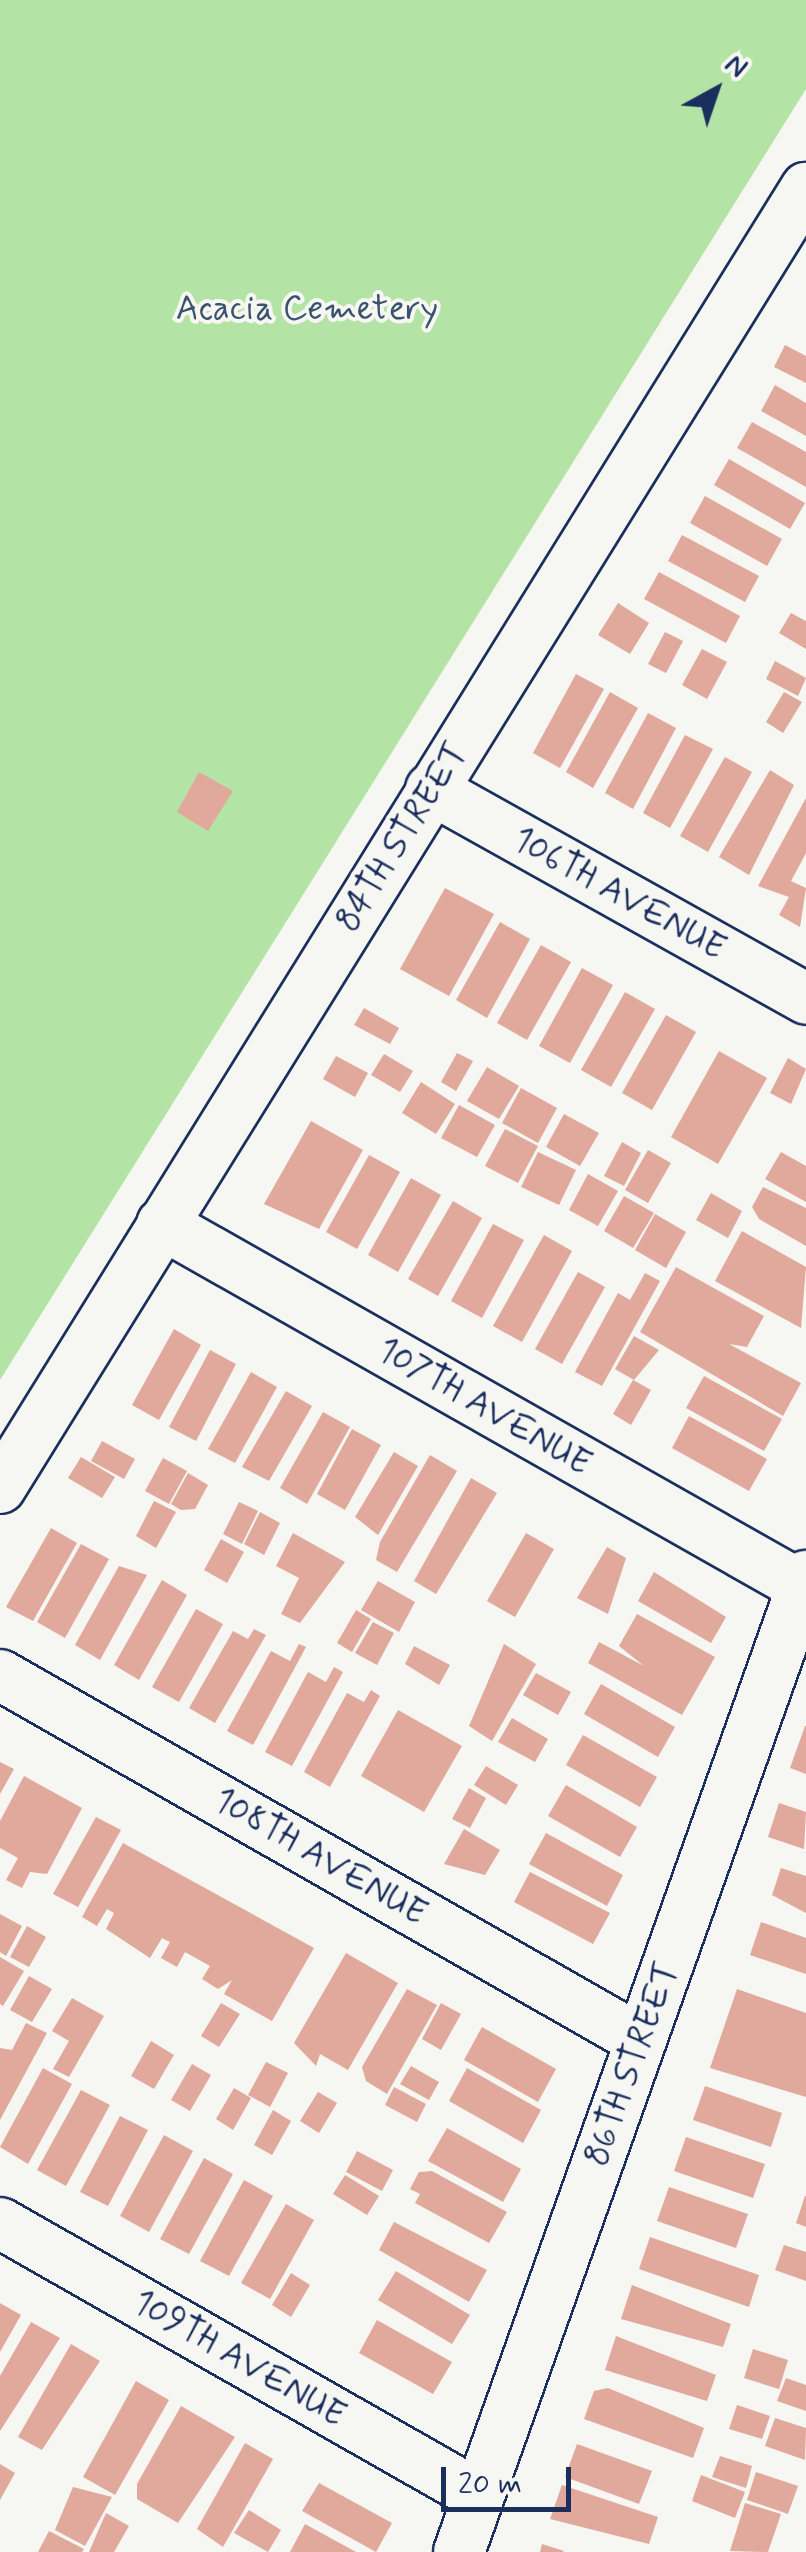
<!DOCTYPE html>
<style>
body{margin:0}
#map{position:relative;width:806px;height:2552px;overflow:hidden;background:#f6f6f2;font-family:Mynerve,sans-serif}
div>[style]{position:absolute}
.green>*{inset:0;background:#b3e4a5}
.building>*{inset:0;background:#e1a89c}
.roads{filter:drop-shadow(2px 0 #1b2f5e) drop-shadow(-2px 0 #1b2f5e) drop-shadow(0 2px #1b2f5e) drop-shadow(0 -2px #1b2f5e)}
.minor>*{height:50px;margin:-25px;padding:0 25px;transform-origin:25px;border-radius:25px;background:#f6f6f2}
span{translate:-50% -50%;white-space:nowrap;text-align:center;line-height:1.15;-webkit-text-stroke:8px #f6f6f2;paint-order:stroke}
.park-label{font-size:35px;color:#39536c}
.street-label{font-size:35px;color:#1b2f5e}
.north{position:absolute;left:666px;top:40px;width:100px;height:100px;-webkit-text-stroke:8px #f6f6f2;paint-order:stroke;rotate:40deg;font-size:28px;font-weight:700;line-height:40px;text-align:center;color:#1b2f5e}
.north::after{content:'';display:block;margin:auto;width:35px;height:45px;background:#1b2f5e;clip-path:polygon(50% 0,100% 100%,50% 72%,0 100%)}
.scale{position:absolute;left:441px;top:2467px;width:130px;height:45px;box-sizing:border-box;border:5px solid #1b2f5e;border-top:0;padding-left:12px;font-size:30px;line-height:35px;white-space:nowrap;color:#1b2f5e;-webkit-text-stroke:8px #f6f6f2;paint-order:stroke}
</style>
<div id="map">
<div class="green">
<i style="clip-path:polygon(0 0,806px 0,806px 89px,0 1380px)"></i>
</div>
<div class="building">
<i style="clip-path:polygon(785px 345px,806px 356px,806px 383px,774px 367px)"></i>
<i style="clip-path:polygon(775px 385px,806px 403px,806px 436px,761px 411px)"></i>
<i style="clip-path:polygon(752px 422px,806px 452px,806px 487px,737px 448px)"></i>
<i style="clip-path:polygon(729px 459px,805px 503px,790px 529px,714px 485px)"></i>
<i style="clip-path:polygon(705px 496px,782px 539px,767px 566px,690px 523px)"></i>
<i style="clip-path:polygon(682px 535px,759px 576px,745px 602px,668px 561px)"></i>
<i style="clip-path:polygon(659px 572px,740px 616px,726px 643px,644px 599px)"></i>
<i style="clip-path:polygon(618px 603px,649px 623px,630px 654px,598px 635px)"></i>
<i style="clip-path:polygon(791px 613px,806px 621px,806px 649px,779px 633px)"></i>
<i style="clip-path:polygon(665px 632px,683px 641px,666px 673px,648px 664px)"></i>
<i style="clip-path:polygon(702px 649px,727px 662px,707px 699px,682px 685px)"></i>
<i style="clip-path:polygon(775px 661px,806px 678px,798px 696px,766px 679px)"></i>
<i style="clip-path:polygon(576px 674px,604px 689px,560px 768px,533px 753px)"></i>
<i style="clip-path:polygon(610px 692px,638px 708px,593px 788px,566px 772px)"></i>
<i style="clip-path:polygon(784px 692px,802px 702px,783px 733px,766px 722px)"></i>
<i style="clip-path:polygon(648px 713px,676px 728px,633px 809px,605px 793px)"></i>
<i style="clip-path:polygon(685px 735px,713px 749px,670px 828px,643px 813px)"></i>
<i style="clip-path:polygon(725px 757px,752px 772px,708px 852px,680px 836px)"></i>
<i style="clip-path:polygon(770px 770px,794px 785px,749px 875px,719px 857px)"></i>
<i style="clip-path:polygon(199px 772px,233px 791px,208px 831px,177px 812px)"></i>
<i style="clip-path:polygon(806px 798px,806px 853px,791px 881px,806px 888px,800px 927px,779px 915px,789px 897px,758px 886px)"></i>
<i style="clip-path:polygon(445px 888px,494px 914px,449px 996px,400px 969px)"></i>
<i style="clip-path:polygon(500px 922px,530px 939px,487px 1018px,456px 1000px)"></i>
<i style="clip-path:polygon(541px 945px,571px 962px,527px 1040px,497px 1023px)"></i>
<i style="clip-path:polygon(582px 968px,613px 985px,570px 1063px,539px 1046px)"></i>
<i style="clip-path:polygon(625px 992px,655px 1009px,611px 1087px,581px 1070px)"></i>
<i style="clip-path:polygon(364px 1008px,399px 1028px,390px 1044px,354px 1025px)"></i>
<i style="clip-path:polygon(666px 1015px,696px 1032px,652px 1110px,622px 1093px)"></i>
<i style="clip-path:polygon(719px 1051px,767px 1078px,718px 1164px,671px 1137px)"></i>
<i style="clip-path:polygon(457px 1053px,473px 1061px,456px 1091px,441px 1082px)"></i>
<i style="clip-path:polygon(384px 1054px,413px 1071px,400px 1092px,371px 1075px)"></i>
<i style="clip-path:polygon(336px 1056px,368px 1073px,355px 1097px,323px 1079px)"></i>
<i style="clip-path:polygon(788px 1058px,806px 1069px,791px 1104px,770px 1093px)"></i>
<i style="clip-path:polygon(487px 1067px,519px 1086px,499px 1119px,467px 1101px)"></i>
<i style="clip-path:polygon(421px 1082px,455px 1104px,436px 1134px,402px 1113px)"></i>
<i style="clip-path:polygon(521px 1088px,557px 1108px,538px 1143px,502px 1123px)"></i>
<i style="clip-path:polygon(459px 1105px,495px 1125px,477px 1157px,441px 1138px)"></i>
<i style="clip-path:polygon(564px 1114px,599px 1133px,580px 1166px,546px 1147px)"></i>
<i style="clip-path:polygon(311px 1121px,363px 1150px,319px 1229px,264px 1204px)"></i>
<i style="clip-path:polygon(505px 1129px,538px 1146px,518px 1183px,485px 1166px)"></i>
<i style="clip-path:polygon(622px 1142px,641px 1153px,624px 1186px,604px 1176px)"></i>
<i style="clip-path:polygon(648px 1150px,671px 1163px,648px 1203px,625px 1190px)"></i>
<i style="clip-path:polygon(538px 1152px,576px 1170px,559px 1205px,521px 1187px)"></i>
<i style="clip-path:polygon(781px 1152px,806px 1166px,806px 1202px,765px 1179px)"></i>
<i style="clip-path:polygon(369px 1155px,400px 1172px,357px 1249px,326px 1232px)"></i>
<i style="clip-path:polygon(588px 1174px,618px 1191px,598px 1226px,569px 1210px)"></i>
<i style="clip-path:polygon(411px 1178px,441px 1195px,398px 1272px,368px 1255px)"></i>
<i style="clip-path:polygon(763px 1187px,806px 1208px,806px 1246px,759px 1219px,752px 1207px)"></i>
<i style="clip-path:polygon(711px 1193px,742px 1211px,728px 1238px,696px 1220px)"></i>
<i style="clip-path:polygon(624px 1196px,654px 1213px,633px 1248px,604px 1231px)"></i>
<i style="clip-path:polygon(453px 1201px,482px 1218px,438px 1296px,408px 1279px)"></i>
<i style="clip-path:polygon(655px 1214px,686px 1232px,666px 1268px,635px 1250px)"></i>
<i style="clip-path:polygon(493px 1224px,524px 1240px,482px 1318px,451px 1301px)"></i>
<i style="clip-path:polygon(742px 1231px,806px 1267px,801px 1328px,715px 1281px)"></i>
<i style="clip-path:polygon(544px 1235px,572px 1251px,522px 1342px,493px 1326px)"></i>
<i style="clip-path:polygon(676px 1267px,764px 1316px,747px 1347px,729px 1344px,801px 1383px,783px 1416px,640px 1332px)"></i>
<i style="clip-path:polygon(578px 1272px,605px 1287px,562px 1364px,535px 1349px)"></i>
<i style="clip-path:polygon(645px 1273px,660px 1281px,602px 1386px,575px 1372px,618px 1293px,630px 1300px)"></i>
<i style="clip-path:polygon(174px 1329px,201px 1345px,159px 1420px,132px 1405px)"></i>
<i style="clip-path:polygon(634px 1336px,659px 1350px,634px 1380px,615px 1369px)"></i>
<i style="clip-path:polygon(210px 1350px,236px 1364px,196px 1441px,169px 1427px)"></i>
<i style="clip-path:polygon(251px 1372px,277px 1387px,235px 1463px,208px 1449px)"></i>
<i style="clip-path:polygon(704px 1376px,782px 1419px,764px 1451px,686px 1408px)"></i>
<i style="clip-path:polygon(633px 1380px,651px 1390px,631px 1425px,613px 1414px)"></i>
<i style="clip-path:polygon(286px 1391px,312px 1406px,269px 1481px,242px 1467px)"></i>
<i style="clip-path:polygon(323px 1412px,350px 1427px,307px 1504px,280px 1488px)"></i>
<i style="clip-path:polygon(689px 1416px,767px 1459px,749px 1491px,672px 1448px)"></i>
<i style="clip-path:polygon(352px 1429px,381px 1445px,345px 1510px,317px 1494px)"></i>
<i style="clip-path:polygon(102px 1441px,135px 1459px,124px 1479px,91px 1461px)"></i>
<i style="clip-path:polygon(394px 1452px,418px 1466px,378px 1535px,355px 1517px)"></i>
<i style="clip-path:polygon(430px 1455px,457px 1471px,397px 1572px,376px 1560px,380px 1542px)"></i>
<i style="clip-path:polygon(81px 1457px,115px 1477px,102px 1498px,68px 1478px)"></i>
<i style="clip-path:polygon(163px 1458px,187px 1471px,169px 1504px,145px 1491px)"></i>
<i style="clip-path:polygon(188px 1473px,208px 1485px,195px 1509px,181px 1510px,171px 1504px)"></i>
<i style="clip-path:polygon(471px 1478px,497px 1493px,436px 1594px,414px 1581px)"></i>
<i style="clip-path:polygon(154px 1501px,176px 1512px,156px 1548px,136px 1536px)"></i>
<i style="clip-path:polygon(239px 1502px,258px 1511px,242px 1544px,223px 1534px)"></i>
<i style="clip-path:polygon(260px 1512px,280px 1523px,264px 1555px,244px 1544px)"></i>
<i style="clip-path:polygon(51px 1528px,77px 1543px,33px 1621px,6px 1607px)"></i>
<i style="clip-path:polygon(293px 1533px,345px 1562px,300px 1623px,281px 1614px,299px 1578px,276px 1566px)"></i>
<i style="clip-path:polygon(526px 1533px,554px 1549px,515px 1617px,487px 1601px)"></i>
<i style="clip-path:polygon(221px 1539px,244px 1552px,227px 1583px,204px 1570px)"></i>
<i style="clip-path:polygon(81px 1544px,109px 1559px,65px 1638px,37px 1622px)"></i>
<i style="clip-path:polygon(607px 1547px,626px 1558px,608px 1614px,577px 1598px)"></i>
<i style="clip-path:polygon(119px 1566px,147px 1575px,100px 1660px,75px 1645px)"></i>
<i style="clip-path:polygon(654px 1572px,726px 1617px,711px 1643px,638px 1601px)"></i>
<i style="clip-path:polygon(162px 1580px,187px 1595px,139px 1680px,114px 1665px)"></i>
<i style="clip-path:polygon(378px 1581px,415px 1602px,399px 1632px,361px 1610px)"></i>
<i style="clip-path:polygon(196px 1609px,223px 1624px,179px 1702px,152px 1687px)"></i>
<i style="clip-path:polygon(356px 1610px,371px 1619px,352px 1652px,337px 1643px)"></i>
<i style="clip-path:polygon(637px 1614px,715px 1657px,682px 1715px,588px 1663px,599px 1642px,644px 1666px,619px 1646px)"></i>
<i style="clip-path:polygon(373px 1622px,394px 1633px,377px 1665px,355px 1653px)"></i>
<i style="clip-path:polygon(254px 1629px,266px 1635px,215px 1723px,189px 1708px,233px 1631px,248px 1639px)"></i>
<i style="clip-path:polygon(299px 1644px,306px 1647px,253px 1745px,227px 1731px,271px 1651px,290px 1661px)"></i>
<i style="clip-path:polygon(504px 1644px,536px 1664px,492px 1741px,469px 1726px)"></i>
<i style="clip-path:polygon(414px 1646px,450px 1665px,439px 1685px,405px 1664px)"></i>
<i style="clip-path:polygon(334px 1667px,343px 1672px,292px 1766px,265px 1752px,308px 1672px,326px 1682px)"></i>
<i style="clip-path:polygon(536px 1673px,571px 1692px,558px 1715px,523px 1695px)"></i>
<i style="clip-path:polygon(601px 1684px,675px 1727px,658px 1757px,584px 1714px)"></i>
<i style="clip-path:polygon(371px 1690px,380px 1696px,330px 1787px,304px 1772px,347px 1693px,364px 1702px)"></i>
<i style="clip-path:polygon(398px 1710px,462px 1746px,424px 1812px,361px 1776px)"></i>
<i style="clip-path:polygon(512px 1718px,548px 1739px,535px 1762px,498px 1742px)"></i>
<i style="clip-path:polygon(805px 1726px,806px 1726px,806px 1774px,790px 1768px)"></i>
<i style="clip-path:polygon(583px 1735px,657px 1777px,640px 1807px,566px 1765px)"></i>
<i style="clip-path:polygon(0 1762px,14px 1769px,0 1794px)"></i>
<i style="clip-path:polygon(486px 1766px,518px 1785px,506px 1805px,474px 1785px)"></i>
<i style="clip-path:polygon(24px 1776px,82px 1808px,47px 1874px,30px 1872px,22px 1888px,6px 1880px,18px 1858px,0 1848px,0 1821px)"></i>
<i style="clip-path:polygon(566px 1785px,637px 1827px,620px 1857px,548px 1816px)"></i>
<i style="clip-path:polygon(469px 1788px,486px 1798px,470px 1828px,452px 1819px)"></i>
<i style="clip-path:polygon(779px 1803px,806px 1812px,804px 1849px,768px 1837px)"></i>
<i style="clip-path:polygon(96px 1817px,121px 1830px,78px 1907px,53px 1894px)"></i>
<i style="clip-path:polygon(464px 1829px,500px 1850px,485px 1875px,444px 1864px)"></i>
<i style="clip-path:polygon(546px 1833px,623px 1875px,607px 1906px,529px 1864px)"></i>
<i style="clip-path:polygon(123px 1843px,314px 1948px,272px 2021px,224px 1994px,232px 1980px,218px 1989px,202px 1979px,210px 1966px,185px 1952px,177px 1967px,161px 1958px,170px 1942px,162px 1938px,150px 1958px,106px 1929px,114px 1913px,107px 1909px,97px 1926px,82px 1917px)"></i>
<i style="clip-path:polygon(781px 1868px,806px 1876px,806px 1913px,772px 1895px)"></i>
<i style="clip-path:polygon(530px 1872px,610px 1913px,593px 1944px,514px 1902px)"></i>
<i style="clip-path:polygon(0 1914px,22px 1926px,6px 1956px,0 1952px)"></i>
<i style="clip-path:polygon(761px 1922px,806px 1938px,806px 1974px,750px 1955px)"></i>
<i style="clip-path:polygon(27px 1926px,46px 1937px,29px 1967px,10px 1957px)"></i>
<i style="clip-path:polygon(346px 1953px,398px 1983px,348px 2070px,320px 2054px,316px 2066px,294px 2043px)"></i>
<i style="clip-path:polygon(0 1957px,24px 1971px,3px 2006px,0 2004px)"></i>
<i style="clip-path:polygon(29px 1976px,52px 1989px,32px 2022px,10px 2010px)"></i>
<i style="clip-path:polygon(407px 1989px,437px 2005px,387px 2094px,366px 2081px,362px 2067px)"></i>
<i style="clip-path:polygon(737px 1989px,806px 2013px,806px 2097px,710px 2068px)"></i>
<i style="clip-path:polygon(72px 1998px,104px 2016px,69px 2077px,53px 2069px,69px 2041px,52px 2031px)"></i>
<i style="clip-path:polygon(221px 2003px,240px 2014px,219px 2047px,201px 2036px)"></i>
<i style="clip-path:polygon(441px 2003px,461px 2014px,441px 2050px,422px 2039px)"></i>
<i style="clip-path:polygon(26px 2023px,47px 2033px,0 2120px,0 2048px,12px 2050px)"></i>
<i style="clip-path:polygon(482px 2027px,556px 2069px,538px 2102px,464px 2060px)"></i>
<i style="clip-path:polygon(151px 2041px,174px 2055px,154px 2089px,131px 2076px)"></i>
<i style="clip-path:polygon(266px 2062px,288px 2073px,270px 2107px,248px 2095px)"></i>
<i style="clip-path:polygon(192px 2064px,211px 2075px,190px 2111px,171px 2100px)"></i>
<i style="clip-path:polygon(411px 2066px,439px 2082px,429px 2100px,400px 2084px)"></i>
<i style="clip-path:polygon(43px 2068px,72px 2084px,28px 2164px,0 2147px)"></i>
<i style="clip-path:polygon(467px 2068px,541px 2110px,523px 2143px,449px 2101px)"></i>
<i style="clip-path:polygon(705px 2086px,782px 2113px,771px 2147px,693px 2120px)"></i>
<i style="clip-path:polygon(394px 2087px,426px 2104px,417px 2122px,385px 2105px)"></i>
<i style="clip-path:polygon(234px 2088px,251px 2098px,233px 2130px,216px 2119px)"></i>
<i style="clip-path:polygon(81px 2090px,110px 2105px,66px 2186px,37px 2170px)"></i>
<i style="clip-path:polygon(318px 2092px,337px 2103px,319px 2133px,300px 2121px)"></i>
<i style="clip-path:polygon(273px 2110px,291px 2121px,272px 2155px,254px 2145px)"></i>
<i style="clip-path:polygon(120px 2116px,148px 2130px,108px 2206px,80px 2192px)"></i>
<i style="clip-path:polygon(447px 2128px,521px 2169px,503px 2202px,428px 2161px)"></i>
<i style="clip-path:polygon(164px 2135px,193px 2151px,149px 2232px,120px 2216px)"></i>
<i style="clip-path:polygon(686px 2137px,765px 2164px,753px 2198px,674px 2171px)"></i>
<i style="clip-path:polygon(357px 2151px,393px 2170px,382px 2191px,346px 2172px)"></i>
<i style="clip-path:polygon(204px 2158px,233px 2174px,189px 2254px,160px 2239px)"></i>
<i style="clip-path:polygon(432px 2171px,507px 2212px,489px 2243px,415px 2203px,420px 2194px,410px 2189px,419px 2172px)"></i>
<i style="clip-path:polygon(345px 2175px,379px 2196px,367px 2215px,333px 2194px)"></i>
<i style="clip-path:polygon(244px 2180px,273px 2196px,229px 2276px,200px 2261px)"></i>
<i style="clip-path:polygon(669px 2187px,748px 2214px,736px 2248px,657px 2221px)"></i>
<i style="clip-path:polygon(805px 2196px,806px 2196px,806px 2227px,796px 2223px)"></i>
<i style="clip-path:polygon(286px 2204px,314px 2220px,270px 2299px,241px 2283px)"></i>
<i style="clip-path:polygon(394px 2222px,487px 2270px,469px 2302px,379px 2250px)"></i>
<i style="clip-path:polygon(650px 2237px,759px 2275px,749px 2307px,639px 2269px)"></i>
<i style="clip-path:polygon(784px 2245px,806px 2252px,806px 2281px,775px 2270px)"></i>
<i style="clip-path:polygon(396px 2271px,470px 2315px,452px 2344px,378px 2300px)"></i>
<i style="clip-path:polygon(291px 2273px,310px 2285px,291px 2317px,272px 2305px)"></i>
<i style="clip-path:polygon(632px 2285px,731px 2324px,723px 2347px,621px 2319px)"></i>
<i style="clip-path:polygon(0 2303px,21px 2315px,0 2352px)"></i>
<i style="clip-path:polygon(377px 2320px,452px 2362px,433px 2394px,359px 2353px)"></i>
<i style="clip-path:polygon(31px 2322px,60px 2338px,0 2431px,0 2376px)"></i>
<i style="clip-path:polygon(616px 2336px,716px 2375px,707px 2401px,605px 2370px)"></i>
<i style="clip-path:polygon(71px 2344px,100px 2361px,42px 2450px,18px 2437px)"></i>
<i style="clip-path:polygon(753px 2349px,788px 2360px,779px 2389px,744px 2378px)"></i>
<i style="clip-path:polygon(786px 2378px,806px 2385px,806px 2411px,777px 2401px)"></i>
<i style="clip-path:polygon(136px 2381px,169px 2400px,115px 2495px,83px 2477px)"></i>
<i style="clip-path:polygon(608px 2388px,704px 2428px,693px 2458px,584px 2419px,594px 2391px)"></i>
<i style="clip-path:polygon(737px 2405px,770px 2416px,762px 2439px,729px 2429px)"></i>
<i style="clip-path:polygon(181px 2406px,235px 2437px,178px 2523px,137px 2499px,137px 2484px)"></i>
<i style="clip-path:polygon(775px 2418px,806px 2428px,805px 2460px,765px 2446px)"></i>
<i style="clip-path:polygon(245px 2443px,273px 2459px,223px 2547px,197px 2529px)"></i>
<i style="clip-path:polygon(577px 2444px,652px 2471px,639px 2504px,565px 2477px)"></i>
<i style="clip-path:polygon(720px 2456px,752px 2466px,746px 2488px,712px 2477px)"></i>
<i style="clip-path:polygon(0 2464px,15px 2473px,0 2500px)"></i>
<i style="clip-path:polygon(756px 2472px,798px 2486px,788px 2514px,747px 2500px)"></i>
<i style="clip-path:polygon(701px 2475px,745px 2492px,735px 2518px,692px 2501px)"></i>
<i style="clip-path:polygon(319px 2483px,392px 2523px,376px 2552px,302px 2511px)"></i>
<i style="clip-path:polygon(562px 2485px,658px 2517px,649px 2544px,550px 2519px)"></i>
<i style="clip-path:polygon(73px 2487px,112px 2497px,85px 2546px,55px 2530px)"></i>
<i style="clip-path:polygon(745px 2503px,781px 2514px,768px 2552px,730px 2551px)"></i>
<i style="clip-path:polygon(249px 2510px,281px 2530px,268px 2552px,234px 2533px)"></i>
<i style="clip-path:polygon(106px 2513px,129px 2526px,114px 2552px,89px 2552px)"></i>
<i style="clip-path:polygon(305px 2524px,356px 2552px,290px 2552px)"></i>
<i style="clip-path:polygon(49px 2531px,84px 2549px,82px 2552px,38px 2552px)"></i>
<i style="clip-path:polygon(542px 2544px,564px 2551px,563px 2552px,540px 2552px)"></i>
</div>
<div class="roads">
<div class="minor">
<i style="left:431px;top:789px;width:430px;rotate:29.2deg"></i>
<i style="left:162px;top:1224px;width:740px;rotate:29.54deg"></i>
<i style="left:0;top:1488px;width:1530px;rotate:-58.2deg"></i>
<i style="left:0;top:1675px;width:737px;rotate:29.7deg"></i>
<i style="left:0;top:2223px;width:550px;rotate:29.64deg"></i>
<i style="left:459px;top:2552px;width:1036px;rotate:-70.43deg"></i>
</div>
</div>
<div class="park-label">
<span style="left:307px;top:309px">Acacia Cemetery</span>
</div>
<div class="street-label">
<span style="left:402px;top:837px;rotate:-58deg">84TH STREET</span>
<span style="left:619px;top:894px;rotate:29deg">106TH AVENUE</span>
<span style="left:484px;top:1407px;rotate:30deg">107TH AVENUE</span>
<span style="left:320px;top:1857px;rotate:30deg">108TH AVENUE</span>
<span style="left:632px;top:2064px;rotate:-70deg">86TH STREET</span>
<span style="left:239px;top:2359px;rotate:30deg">109TH AVENUE</span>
</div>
<div class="north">N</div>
<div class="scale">20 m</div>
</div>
